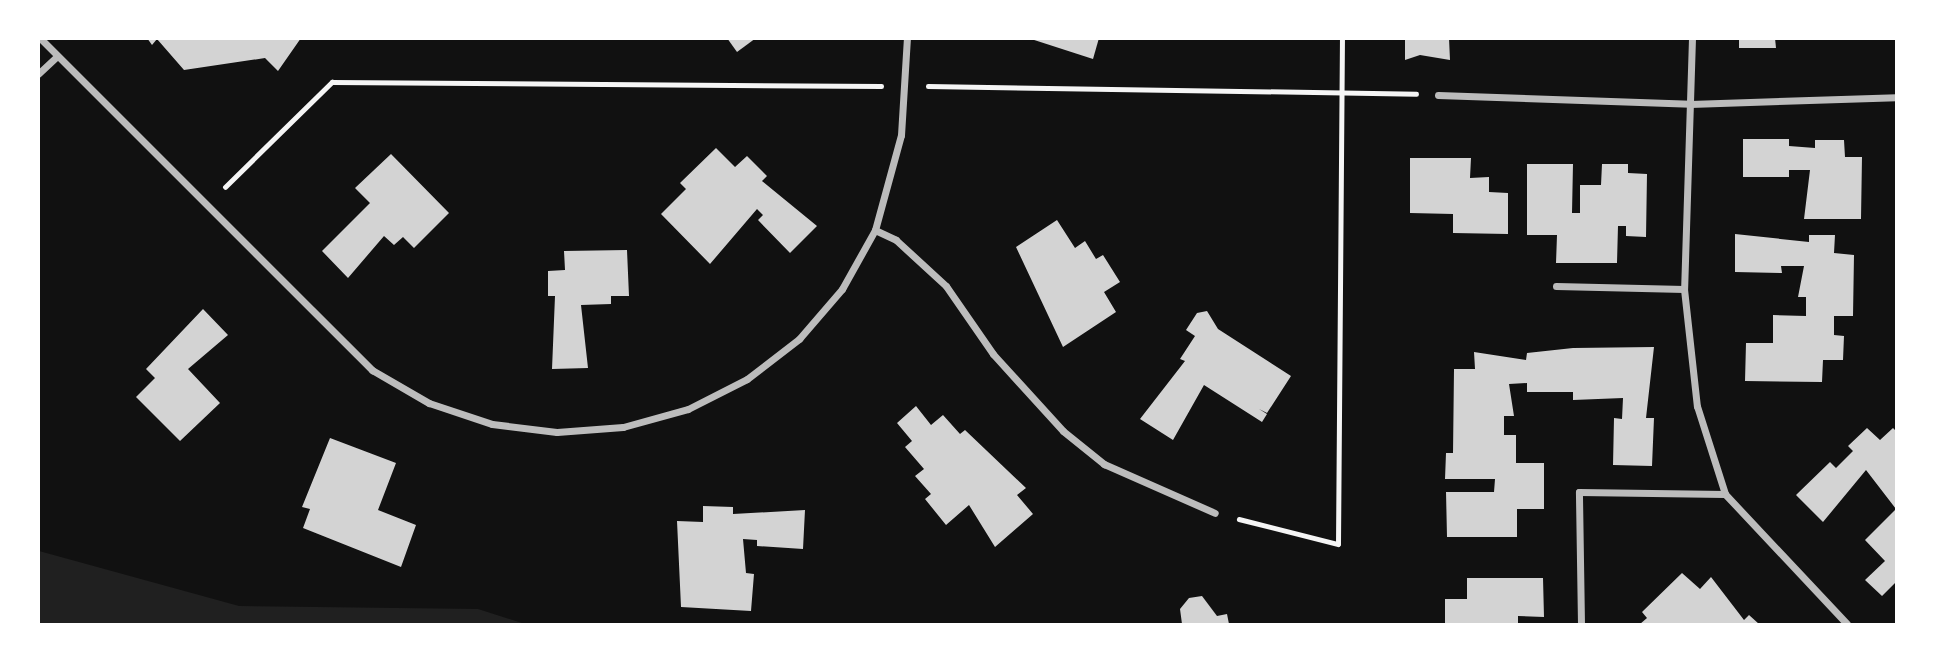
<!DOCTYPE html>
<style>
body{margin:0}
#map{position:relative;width:1935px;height:663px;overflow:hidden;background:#111;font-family:Spectral,serif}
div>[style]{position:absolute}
.green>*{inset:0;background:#202020}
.building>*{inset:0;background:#d3d3d3}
.path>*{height:4.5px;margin:-2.25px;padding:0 2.25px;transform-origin:2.25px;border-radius:2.25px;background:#f5f5f5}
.minor>*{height:7px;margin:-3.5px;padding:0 3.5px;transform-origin:3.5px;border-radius:3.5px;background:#bcbcbc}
span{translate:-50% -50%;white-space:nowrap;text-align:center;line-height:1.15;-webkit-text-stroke:7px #fff;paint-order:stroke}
.frame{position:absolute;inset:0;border:40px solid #fff;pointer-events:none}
</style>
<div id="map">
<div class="green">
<i style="clip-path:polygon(39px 551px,239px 606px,478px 609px,525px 624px,39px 624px)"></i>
</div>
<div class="building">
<i style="clip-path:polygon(147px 38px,301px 38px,278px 71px,265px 58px,184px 70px,157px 39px,152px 45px)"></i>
<i style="clip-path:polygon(727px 38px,756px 38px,737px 52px)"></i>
<i style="clip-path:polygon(1028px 38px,1099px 38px,1093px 59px)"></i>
<i style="clip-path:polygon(1405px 38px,1449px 38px,1450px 60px,1420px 55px,1405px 60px)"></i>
<i style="clip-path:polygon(1739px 38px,1775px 38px,1776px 48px,1739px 48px)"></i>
<i style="clip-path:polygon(1743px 139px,1789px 139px,1789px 146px,1815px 148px,1815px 140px,1844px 140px,1845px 157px,1862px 157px,1861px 219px,1804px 219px,1810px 170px,1789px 170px,1789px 177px,1743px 177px)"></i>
<i style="clip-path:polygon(716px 148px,735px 167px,747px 156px,767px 176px,762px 181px,817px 226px,790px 253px,758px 220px,763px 215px,757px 209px,710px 264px,661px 214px,686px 189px,680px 183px)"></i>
<i style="clip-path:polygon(391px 154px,449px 213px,414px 248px,403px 237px,394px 245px,384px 236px,348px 278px,322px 251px,370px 203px,355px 188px)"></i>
<i style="clip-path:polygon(1410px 158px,1471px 158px,1470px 178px,1489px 177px,1489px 192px,1508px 193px,1508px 234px,1453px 233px,1453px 214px,1410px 213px)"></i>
<i style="clip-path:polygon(1527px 164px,1573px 164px,1572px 213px,1580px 213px,1580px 185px,1601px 185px,1602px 164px,1628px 164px,1628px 173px,1647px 174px,1646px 237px,1626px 236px,1626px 226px,1618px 226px,1617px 263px,1556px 263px,1557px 235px,1527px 235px)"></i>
<i style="clip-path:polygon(1057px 220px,1075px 248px,1085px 241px,1096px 259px,1103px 255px,1120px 282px,1104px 292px,1116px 312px,1063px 347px,1016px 247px)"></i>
<i style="clip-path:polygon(1735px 234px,1809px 242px,1809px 235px,1835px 235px,1834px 253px,1854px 255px,1853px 316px,1834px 316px,1834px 335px,1844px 336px,1843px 360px,1823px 360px,1822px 382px,1745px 381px,1746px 343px,1773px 343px,1773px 315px,1806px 316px,1806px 297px,1798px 297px,1804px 266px,1781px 266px,1782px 273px,1735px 272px)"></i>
<i style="clip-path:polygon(627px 250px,629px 296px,611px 296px,611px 304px,581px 305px,588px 368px,552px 369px,555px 296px,548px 296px,548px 271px,565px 270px,564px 251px)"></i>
<i style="clip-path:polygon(203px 309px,228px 335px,188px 369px,220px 403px,180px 441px,136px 397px,155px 378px,146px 369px)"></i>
<i style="clip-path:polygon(1207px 311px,1218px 329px,1291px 376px,1267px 413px,1259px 409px,1267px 414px,1262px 422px,1204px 385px,1173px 440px,1140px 419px,1185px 361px,1180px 359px,1195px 336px,1186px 330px,1197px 313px)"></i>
<i style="clip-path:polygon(1654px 347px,1646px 418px,1654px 418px,1652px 466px,1613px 465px,1614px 418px,1622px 419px,1623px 398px,1573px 400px,1573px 392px,1527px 392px,1527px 383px,1509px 384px,1514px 416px,1504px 416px,1504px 435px,1516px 435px,1516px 463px,1544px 463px,1544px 509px,1517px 509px,1517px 537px,1447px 537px,1446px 492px,1494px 492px,1495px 479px,1445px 479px,1446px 453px,1453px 453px,1454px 369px,1475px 369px,1474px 352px,1526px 360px,1527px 353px,1573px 348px)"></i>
<i style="clip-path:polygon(916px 406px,931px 425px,943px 415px,960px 434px,965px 430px,1026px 488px,1017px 495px,1033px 514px,995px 547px,969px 505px,946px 525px,925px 499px,931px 494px,915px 476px,924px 469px,905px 447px,912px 441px,897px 423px)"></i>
<i style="clip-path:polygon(1867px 428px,1880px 440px,1893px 428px,1896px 431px,1896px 509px,1866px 470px,1823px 522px,1796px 495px,1830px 462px,1836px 468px,1853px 451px,1848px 446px)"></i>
<i style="clip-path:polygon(330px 438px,396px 463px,378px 510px,416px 525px,401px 567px,303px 528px,310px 509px,302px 507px)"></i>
<i style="clip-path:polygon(703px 506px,733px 507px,733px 514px,805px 510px,803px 549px,757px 546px,757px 540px,743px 539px,746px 573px,754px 574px,751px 611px,681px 607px,677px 521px,703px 522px)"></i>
<i style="clip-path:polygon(1896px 509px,1896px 582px,1882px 596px,1865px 580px,1885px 561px,1865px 540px)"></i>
<i style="clip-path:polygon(1682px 573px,1700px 589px,1711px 577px,1744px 620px,1749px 615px,1759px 624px,1640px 624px,1647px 618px,1642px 612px)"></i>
<i style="clip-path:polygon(1467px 578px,1543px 578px,1544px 617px,1518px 616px,1518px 624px,1445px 624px,1445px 599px,1467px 599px)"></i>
<i style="clip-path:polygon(1202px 596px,1217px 616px,1227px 614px,1229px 624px,1182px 624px,1180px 609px,1189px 598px)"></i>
</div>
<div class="path">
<i style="left:928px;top:86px;width:488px;rotate:0.9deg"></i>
<i style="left:225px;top:187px;width:150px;rotate:-44.5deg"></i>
<i style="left:332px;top:82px;width:549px;rotate:0.42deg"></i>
<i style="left:1239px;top:519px;width:102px;rotate:14.2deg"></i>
<i style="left:1338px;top:544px;width:506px;rotate:-89.55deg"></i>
</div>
<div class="minor">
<i style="left:40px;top:38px;width:470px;rotate:45deg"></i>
<i style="left:372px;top:370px;width:66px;rotate:30.1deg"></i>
<i style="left:429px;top:403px;width:66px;rotate:18.4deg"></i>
<i style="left:492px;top:424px;width:65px;rotate:7deg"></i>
<i style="left:557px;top:432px;width:66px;rotate:-4.3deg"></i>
<i style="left:623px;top:427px;width:67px;rotate:-15.5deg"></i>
<i style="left:688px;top:409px;width:66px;rotate:-27deg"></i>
<i style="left:747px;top:379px;width:66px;rotate:-37.6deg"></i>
<i style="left:799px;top:339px;width:66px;rotate:-49.3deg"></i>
<i style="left:842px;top:289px;width:68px;rotate:-60.8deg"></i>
<i style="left:875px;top:230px;width:98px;rotate:-74.7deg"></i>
<i style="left:901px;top:135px;width:97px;rotate:-86.5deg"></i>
<i style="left:1692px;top:38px;width:251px;rotate:91.8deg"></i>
<i style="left:1684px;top:289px;width:118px;rotate:83.7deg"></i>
<i style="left:1697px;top:406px;width:92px;rotate:72.3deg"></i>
<i style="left:1725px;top:494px;width:178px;rotate:46.8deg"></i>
<i style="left:38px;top:74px;width:26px;rotate:-43deg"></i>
<i style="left:1438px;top:95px;width:252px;rotate:2deg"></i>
<i style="left:1690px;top:104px;width:206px;rotate:-1.9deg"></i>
<i style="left:875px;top:230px;width:23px;rotate:25deg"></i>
<i style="left:896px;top:240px;width:68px;rotate:42.6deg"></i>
<i style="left:946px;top:286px;width:83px;rotate:55.3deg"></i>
<i style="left:993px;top:354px;width:104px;rotate:47.7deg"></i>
<i style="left:1063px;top:431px;width:53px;rotate:38.8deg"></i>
<i style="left:1104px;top:464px;width:121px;rotate:23.8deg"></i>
<i style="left:1556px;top:286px;width:128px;rotate:1.3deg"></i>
<i style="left:1581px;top:624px;width:132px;rotate:-90.9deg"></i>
<i style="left:1579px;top:492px;width:146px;rotate:0.8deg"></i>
</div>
<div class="frame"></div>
</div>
